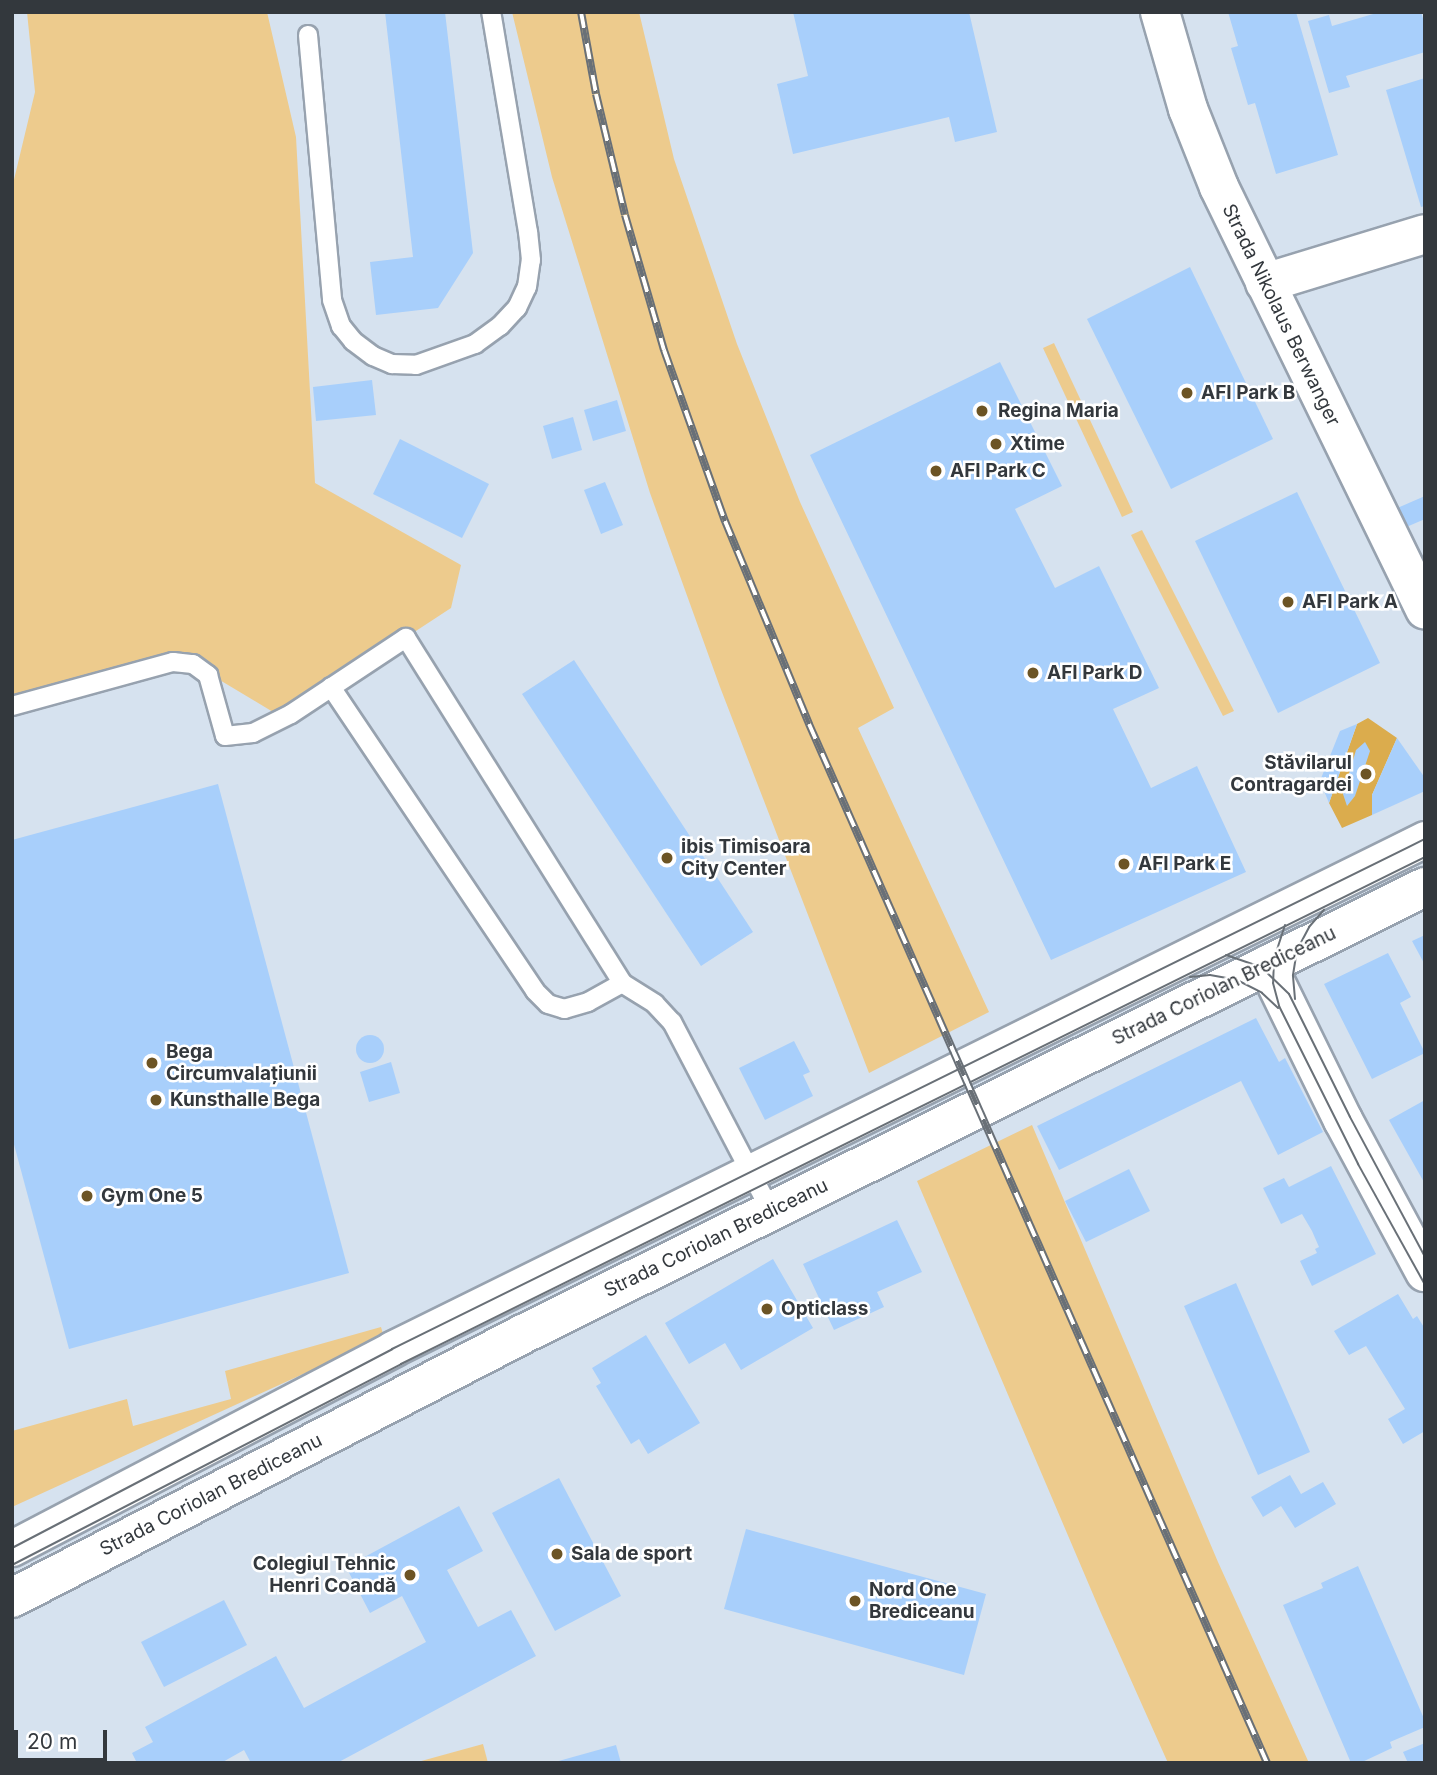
<!DOCTYPE html>
<meta charset="utf-8">
<style>
body{margin:0}
#map{position:relative;width:1437px;height:1775px;overflow:hidden;background:#d6e2ef;font-family:Inter,sans-serif}
div>[style]{position:absolute}
.green>*{inset:0;background:#edcb8d}
.water>*{inset:0;background:#dbac4d}
.building>*{inset:0;background:#a8cffb}
.round{border-radius:50%}
.roads{filter:drop-shadow(2px 0 #97a2af) drop-shadow(-2px 0 #97a2af) drop-shadow(0 2px #97a2af) drop-shadow(0 -2px #97a2af)}
.service>*{height:18px;margin:-9px;padding:0 9px;transform-origin:9px;border-radius:9px;background:#fff}
.minor>*{height:35px;margin:-17.5px;padding:0 17.5px;transform-origin:17.5px;border-radius:17.5px;background:#fff}
.tertiary>*{height:38px;margin:-19px;padding:0 19px;transform-origin:19px;border-radius:19px;background:#fff}
.tram>*{height:2px;margin:-1px;padding:0 1px;transform-origin:1px;border-radius:1px;background:#697077}
.rail>*{height:8px;margin-top:-4px;transform-origin:0;background:repeating-linear-gradient(90deg,#fff 0 16px,#697077 0 32px);box-sizing:border-box;border-block:2px solid #697077}
.dots>*{width:19px;height:19px;translate:-50% -50%;box-sizing:border-box;border:4px solid #fff;border-radius:50%}
span{translate:-50% -50%;white-space:nowrap;text-align:center;line-height:1.15;-webkit-text-stroke:5px #fff;paint-order:stroke}
.street-label{font-size:19px;color:#33383d}
.poi-label{font-size:19px;color:#33383d;font-weight:700}
.left{translate:0 -50%;text-align:left}
.right{translate:-100% -50%;text-align:right}
.frame{position:absolute;inset:0;border:14px solid #33383d;pointer-events:none}
.scale{position:absolute;left:14px;top:1730px;width:93px;height:32px;box-sizing:border-box;border:4px solid #33383d;border-top:0;padding-left:9px;font-size:21px;line-height:24px;white-space:nowrap;color:#33383d;-webkit-text-stroke:5px #fff;paint-order:stroke}
</style>
<div id="map">
<div class="green">
<i style="clip-path:polygon(27px 12px,267px 12px,296px 137px,315px 483px,461px 565px,451px 608px,283px 718px,193px 664px,12px 706px,12px 188px,35px 92px)"></i>
<i style="clip-path:polygon(512px 12px,639px 12px,674px 159px,737px 344px,800px 502px,894px 708px,858px 728px,989px 1012px,869px 1073px,720px 687px,650px 493px,552px 177px)"></i>
<i style="clip-path:polygon(1054px 343px,1133px 512px,1122px 517px,1043px 348px)"></i>
<i style="clip-path:polygon(1142px 530px,1234px 711px,1223px 716px,1131px 535px)"></i>
<i style="clip-path:polygon(1032px 1125px,1218px 1562px,1309px 1763px,1168px 1763px,1101px 1613px,917px 1181px)"></i>
<i style="clip-path:polygon(381px 1327px,384px 1337px,12px 1507px,12px 1431px,127px 1399px,133px 1426px,231px 1399px,225px 1371px)"></i>
<i style="clip-path:polygon(483px 1744px,488px 1763px,414px 1763px)"></i>
</div>
<div class="water">
<i style="clip-path:polygon(1368px 718px,1397px 738px,1372px 795px,1372px 815px,1342px 828px,1329px 803px,1357px 724px)"></i>
</div>
<div class="building">
<i style="clip-path:polygon(385px 12px,445px 12px,473px 253px,438px 308px,376px 315px,370px 262px,413px 257px)"></i>
<i style="clip-path:polygon(793px 12px,969px 12px,997px 132px,955px 142px,949px 117px,793px 154px,777px 84px,808px 76px)"></i>
<i style="clip-path:polygon(1228px 12px,1296px 12px,1338px 155px,1276px 174px,1255px 103px,1248px 105px,1231px 48px,1238px 46px)"></i>
<i style="clip-path:polygon(1380px 12px,1421px 12px,1425px 25px,1425px 52px,1346px 76px,1350px 87px,1329px 93px,1308px 21px,1329px 15px,1332px 26px)"></i>
<i style="clip-path:polygon(1425px 78px,1425px 206px,1421px 207px,1386px 90px)"></i>
<i style="clip-path:polygon(1190px 267px,1273px 439px,1171px 489px,1087px 319px)"></i>
<i style="clip-path:polygon(1000px 362px,1062px 486px,1015px 509px,1055px 588px,1099px 566px,1159px 688px,1113px 709px,1151px 788px,1197px 766px,1246px 872px,1051px 960px,810px 455px)"></i>
<i style="clip-path:polygon(372px 380px,376px 415px,316px 421px,313px 387px)"></i>
<i style="clip-path:polygon(617px 400px,626px 431px,593px 441px,584px 410px)"></i>
<i style="clip-path:polygon(573px 417px,582px 450px,552px 459px,543px 426px)"></i>
<i style="clip-path:polygon(400px 439px,489px 484px,462px 538px,373px 494px)"></i>
<i style="clip-path:polygon(605px 482px,623px 525px,601px 534px,584px 490px)"></i>
<i style="clip-path:polygon(1297px 492px,1380px 663px,1278px 713px,1195px 541px)"></i>
<i style="clip-path:polygon(1425px 496px,1425px 519px,1404px 528px,1395px 509px)"></i>
<i style="clip-path:polygon(574px 660px,753px 932px,701px 966px,522px 694px)"></i>
<i style="clip-path:polygon(1357px 724px,1329px 803px,1320px 781px,1340px 731px)"></i>
<i style="clip-path:polygon(1397px 738px,1425px 778px,1425px 791px,1372px 815px,1372px 795px)"></i>
<i style="clip-path:polygon(1365px 742px,1370px 751px,1355px 796px,1347px 806px,1343px 794px,1356px 750px)"></i>
<i style="clip-path:polygon(218px 784px,349px 1273px,69px 1349px,12px 1137px,12px 840px)"></i>
<i style="clip-path:polygon(1425px 935px,1425px 965px,1412px 941px)"></i>
<i style="clip-path:polygon(1388px 953px,1411px 997px,1400px 1003px,1425px 1053px,1372px 1079px,1324px 984px)"></i>
<i style="clip-path:polygon(1256px 1018px,1279px 1062px,1285px 1058px,1323px 1132px,1278px 1155px,1241px 1081px,1059px 1170px,1037px 1126px)"></i>
<i class="round" style="left:356px;top:1035px;width:28px;height:28px"></i>
<i style="clip-path:polygon(794px 1041px,810px 1072px,803px 1075px,813px 1096px,765px 1120px,739px 1068px)"></i>
<i style="clip-path:polygon(391px 1062px,400px 1093px,369px 1102px,360px 1072px)"></i>
<i style="clip-path:polygon(1425px 1100px,1425px 1184px,1389px 1120px)"></i>
<i style="clip-path:polygon(1331px 1166px,1376px 1254px,1312px 1286px,1300px 1261px,1317px 1253px,1315px 1249px,1319px 1247px,1312px 1231px,1302px 1214px,1281px 1224px,1263px 1188px,1284px 1178px,1289px 1187px)"></i>
<i style="clip-path:polygon(1129px 1169px,1150px 1211px,1086px 1242px,1065px 1201px)"></i>
<i style="clip-path:polygon(897px 1220px,922px 1272px,877px 1292px,884px 1307px,834px 1330px,803px 1264px)"></i>
<i style="clip-path:polygon(773px 1259px,813px 1328px,741px 1370px,725px 1343px,689px 1364px,665px 1323px)"></i>
<i style="clip-path:polygon(1236px 1283px,1310px 1452px,1258px 1475px,1184px 1306px)"></i>
<i style="clip-path:polygon(1398px 1294px,1413px 1319px,1417px 1316px,1425px 1329px,1425px 1431px,1403px 1444px,1388px 1419px,1405px 1409px,1366px 1346px,1349px 1355px,1334px 1331px)"></i>
<i style="clip-path:polygon(646px 1335px,700px 1423px,648px 1454px,639px 1439px,631px 1444px,596px 1386px,601px 1383px,592px 1368px)"></i>
<i style="clip-path:polygon(1290px 1475px,1301px 1494px,1323px 1482px,1336px 1504px,1295px 1528px,1281px 1506px,1263px 1517px,1251px 1497px)"></i>
<i style="clip-path:polygon(559px 1478px,621px 1596px,555px 1631px,492px 1513px)"></i>
<i style="clip-path:polygon(459px 1506px,483px 1551px,447px 1570px,478px 1627px,511px 1610px,536px 1656px,337px 1763px,251px 1763px,244px 1750px,221px 1763px,137px 1763px,132px 1753px,153px 1742px,145px 1727px,276px 1656px,304px 1708px,426px 1642px,402px 1596px,370px 1613px,346px 1567px)"></i>
<i style="clip-path:polygon(746px 1529px,986px 1594px,964px 1675px,724px 1609px)"></i>
<i style="clip-path:polygon(1358px 1566px,1425px 1721px,1425px 1727px,1390px 1742px,1392px 1748px,1360px 1763px,1351px 1763px,1283px 1605px,1323px 1588px,1321px 1583px)"></i>
<i style="clip-path:polygon(224px 1600px,247px 1645px,164px 1687px,141px 1642px)"></i>
<i style="clip-path:polygon(1425px 1743px,1425px 1763px,1408px 1763px,1403px 1752px)"></i>
<i style="clip-path:polygon(616px 1745px,621px 1763px,555px 1763px,555px 1762px)"></i>
</div>
<div class="roads">
<div class="service">
<i style="left:308px;top:35px;width:266px;rotate:84.8deg"></i>
<i style="left:332px;top:300px;width:28px;rotate:71deg"></i>
<i style="left:341px;top:326px;width:19px;rotate:51deg"></i>
<i style="left:353px;top:341px;width:25px;rotate:37deg"></i>
<i style="left:373px;top:356px;width:21px;rotate:23deg"></i>
<i style="left:392px;top:364px;width:24px;rotate:2deg"></i>
<i style="left:416px;top:365px;width:63px;rotate:-19.6deg"></i>
<i style="left:475px;top:344px;width:31px;rotate:-36deg"></i>
<i style="left:500px;top:326px;width:25px;rotate:-47deg"></i>
<i style="left:517px;top:308px;width:23px;rotate:-65deg"></i>
<i style="left:527px;top:287px;width:27px;rotate:-82deg"></i>
<i style="left:531px;top:260px;width:28px;rotate:-96deg"></i>
<i style="left:528px;top:232px;width:223px;rotate:-99.5deg"></i>
<i style="left:331px;top:687px;width:366px;rotate:56.1deg"></i>
<i style="left:535px;top:991px;width:18px;rotate:45deg"></i>
<i style="left:548px;top:1004px;width:17px;rotate:17deg"></i>
<i style="left:564px;top:1009px;width:25px;rotate:-16deg"></i>
<i style="left:588px;top:1002px;width:39px;rotate:-29deg"></i>
<i style="left:12px;top:706px;width:167px;rotate:-15.3deg"></i>
<i style="left:173px;top:662px;width:20px;rotate:6deg"></i>
<i style="left:193px;top:664px;width:19px;rotate:36deg"></i>
<i style="left:208px;top:675px;width:63px;rotate:74.4deg"></i>
<i style="left:225px;top:736px;width:28px;rotate:-6deg"></i>
<i style="left:253px;top:733px;width:42px;rotate:-26.6deg"></i>
<i style="left:291px;top:714px;width:138px;rotate:-33.5deg"></i>
<i style="left:406px;top:638px;width:407px;rotate:57.9deg"></i>
<i style="left:622px;top:983px;width:39px;rotate:32deg"></i>
<i style="left:655px;top:1004px;width:25px;rotate:47deg"></i>
<i style="left:672px;top:1022px;width:213px;rotate:62.4deg"></i>
</div>
<div class="minor">
<i style="left:12px;top:1548px;width:429px;rotate:-27.6deg"></i>
<i style="left:392px;top:1349px;width:1152px;rotate:-26.28deg"></i>
</div>
<div class="tertiary">
<i style="left:1160px;top:12px;width:101px;rotate:73.9deg"></i>
<i style="left:1188px;top:109px;width:84px;rotate:68.3deg"></i>
<i style="left:1219px;top:187px;width:470px;rotate:64deg"></i>
<i style="left:1265px;top:283px;width:167px;rotate:-17deg"></i>
<i style="left:1267px;top:965px;width:173px;rotate:63.9deg"></i>
<i style="left:1343px;top:1120px;width:173px;rotate:61.7deg"></i>
<i style="left:12px;top:1598px;width:575px;rotate:-27.32deg"></i>
<i style="left:523px;top:1334px;width:1007px;rotate:-26.36deg"></i>
</div>
</div>
<div class="tram">
<i style="left:1285px;top:925px;width:35px;rotate:108deg"></i>
<i style="left:1274px;top:958px;width:25px;rotate:92deg"></i>
<i style="left:1273px;top:983px;width:24px;rotate:75deg"></i>
<i style="left:1279px;top:1006px;width:177px;rotate:63.4deg"></i>
<i style="left:1358px;top:1164px;width:138px;rotate:61deg"></i>
<i style="left:1226px;top:955px;width:37px;rotate:19deg"></i>
<i style="left:1261px;top:967px;width:39px;rotate:44deg"></i>
<i style="left:1289px;top:994px;width:137px;rotate:63.6deg"></i>
<i style="left:1350px;top:1117px;width:159px;rotate:61.8deg"></i>
<i style="left:1190px;top:977px;width:20px;rotate:-6deg"></i>
<i style="left:1210px;top:975px;width:27px;rotate:10deg"></i>
<i style="left:1237px;top:980px;width:28px;rotate:27deg"></i>
<i style="left:1262px;top:993px;width:22px;rotate:43deg"></i>
<i style="left:1295px;top:999px;width:24px;rotate:-95deg"></i>
<i style="left:1293px;top:975px;width:25px;rotate:-81deg"></i>
<i style="left:1297px;top:950px;width:26px;rotate:-62deg"></i>
<i style="left:1309px;top:927px;width:23px;rotate:-49deg"></i>
<i style="left:12px;top:1548px;width:429px;rotate:-27.6deg"></i>
<i style="left:392px;top:1349px;width:1152px;rotate:-26.28deg"></i>
<i style="left:12px;top:1565px;width:438px;rotate:-27.3deg"></i>
<i style="left:401px;top:1364px;width:1143px;rotate:-26.34deg"></i>
</div>
<div class="rail">
<i style="left:581px;top:12px;width:83px;rotate:79.6deg"></i>
<i style="left:596px;top:94px;width:124px;rotate:76.5deg"></i>
<i style="left:625px;top:215px;width:141px;rotate:73.9deg"></i>
<i style="left:664px;top:350px;width:182px;rotate:70.4deg"></i>
<i style="left:725px;top:521px;width:220px;rotate:67.5deg"></i>
<i style="left:809px;top:724px;width:1135px;rotate:66.21deg"></i>
</div>
<div class="dots">
<i style="left:1187px;top:393px;background:#6c5424"></i>
<i style="left:982px;top:411px;background:#6c5424"></i>
<i style="left:996px;top:444px;background:#6c5424"></i>
<i style="left:936px;top:471px;background:#6c5424"></i>
<i style="left:1288px;top:602px;background:#6c5424"></i>
<i style="left:1033px;top:673px;background:#6c5424"></i>
<i style="left:1366px;top:774px;background:#6c5424"></i>
<i style="left:667px;top:858px;background:#6c5424"></i>
<i style="left:1124px;top:864px;background:#6c5424"></i>
<i style="left:152px;top:1063px;background:#6c5424"></i>
<i style="left:156px;top:1100px;background:#6c5424"></i>
<i style="left:87px;top:1196px;background:#6c5424"></i>
<i style="left:767px;top:1309px;background:#6c5424"></i>
<i style="left:557px;top:1554px;background:#6c5424"></i>
<i style="left:410px;top:1575px;background:#6c5424"></i>
<i style="left:855px;top:1601px;background:#6c5424"></i>
</div>
<div class="street-label">
<span style="left:1281px;top:315px;rotate:64deg">Strada Nikolaus Berwanger</span>
<span style="left:1224px;top:986px;rotate:-26deg">Strada Coriolan Brediceanu</span>
<span style="left:716px;top:1238px;rotate:-26deg">Strada Coriolan Brediceanu</span>
<span style="left:211px;top:1495px;rotate:-27deg">Strada Coriolan Brediceanu</span>
</div>
<div class="poi-label">
<span class="left" style="left:1201px;top:393px">AFI Park B</span>
<span class="left" style="left:998px;top:411px">Regina Maria</span>
<span class="left" style="left:1010px;top:444px">Xtime</span>
<span class="left" style="left:950px;top:471px">AFI Park C</span>
<span class="left" style="left:1302px;top:602px">AFI Park A</span>
<span class="left" style="left:1047px;top:673px">AFI Park D</span>
<span class="right" style="left:1352px;top:774px">Stăvilarul<br>Contragardei</span>
<span class="left" style="left:681px;top:858px">ibis Timisoara<br>City Center</span>
<span class="left" style="left:1138px;top:864px">AFI Park E</span>
<span class="left" style="left:166px;top:1063px">Bega<br>Circumvalațiunii</span>
<span class="left" style="left:170px;top:1100px">Kunsthalle Bega</span>
<span class="left" style="left:101px;top:1196px">Gym One 5</span>
<span class="left" style="left:781px;top:1309px">Opticlass</span>
<span class="left" style="left:571px;top:1554px">Sala de sport</span>
<span class="right" style="left:396px;top:1575px">Colegiul Tehnic<br>Henri Coandă</span>
<span class="left" style="left:869px;top:1601px">Nord One<br>Brediceanu</span>
</div>
<div class="frame"></div>
<div class="scale">20 m</div>
</div>
